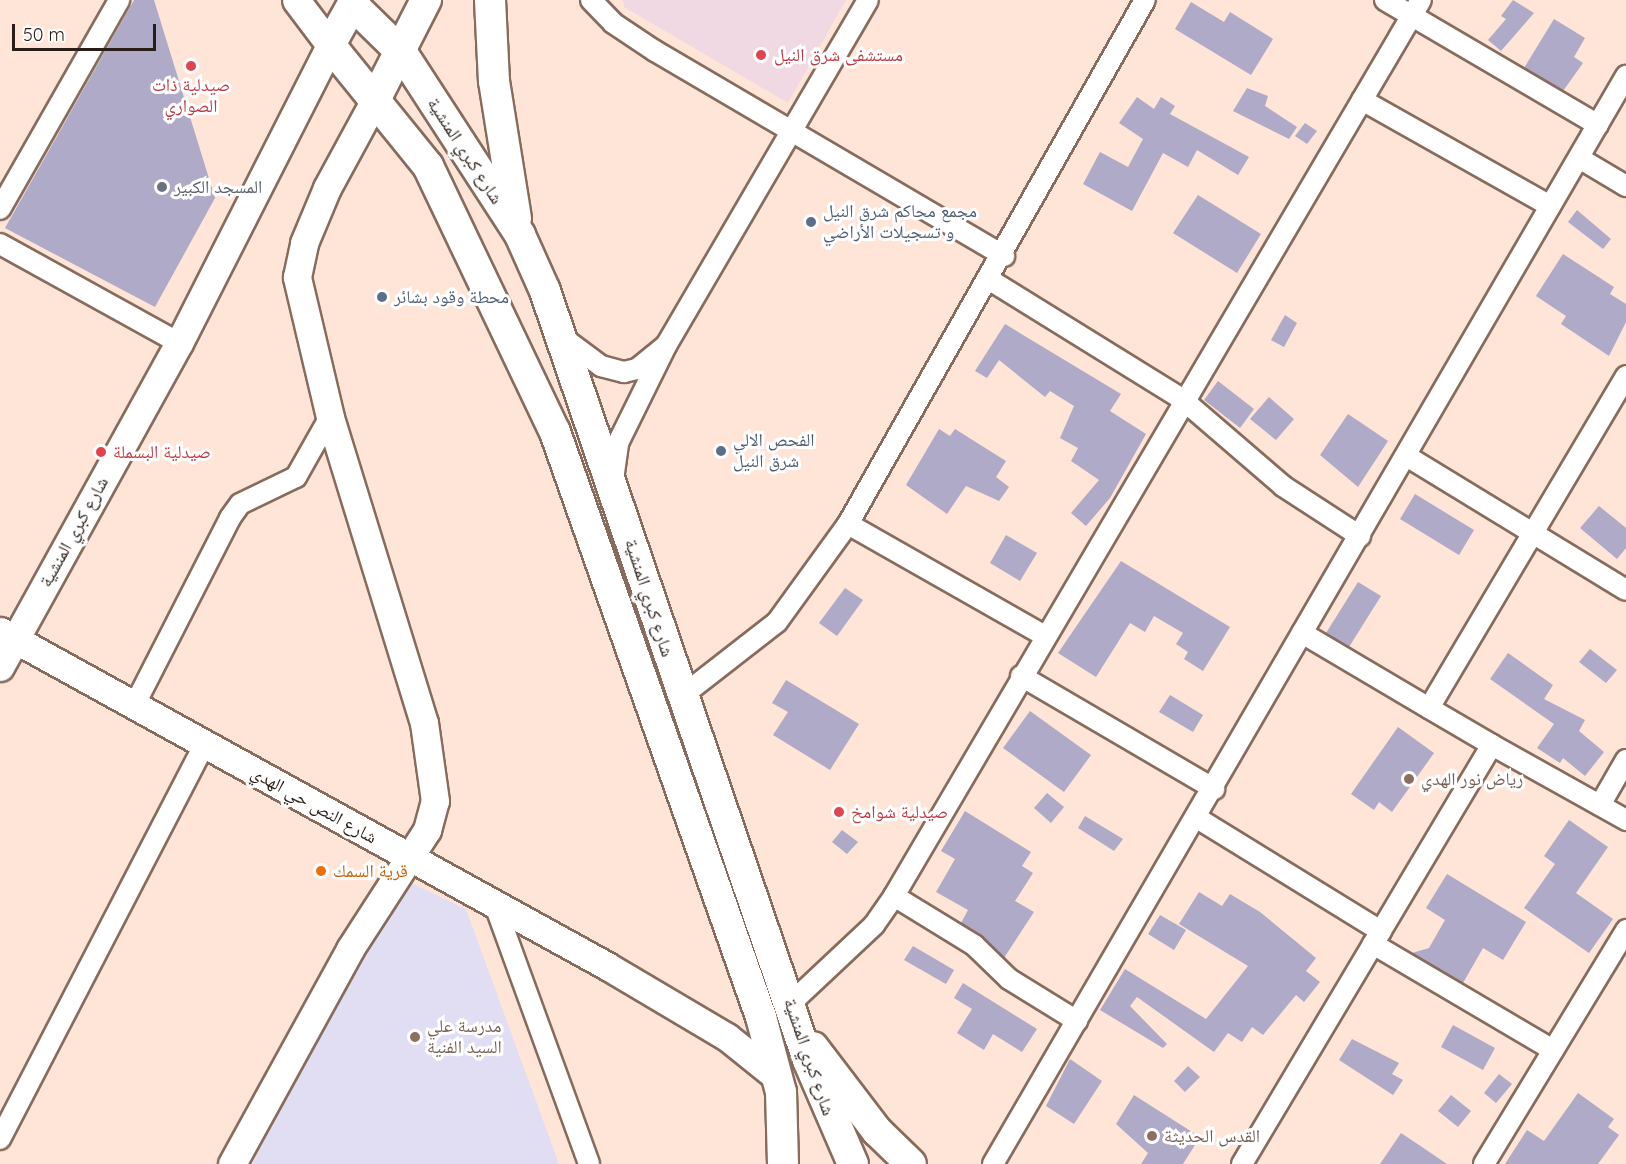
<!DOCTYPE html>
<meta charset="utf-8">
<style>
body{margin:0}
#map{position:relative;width:1626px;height:1164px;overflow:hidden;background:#fee5d7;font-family:Quicksand,"Noto Naskh Arabic",sans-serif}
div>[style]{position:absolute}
.education>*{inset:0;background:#e1def4}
.medical>*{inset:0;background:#f1d9e4}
.building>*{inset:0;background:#aeaac7}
.roads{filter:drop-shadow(2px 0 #876c5d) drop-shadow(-2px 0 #876c5d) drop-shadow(0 2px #876c5d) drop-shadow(0 -2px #876c5d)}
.street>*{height:20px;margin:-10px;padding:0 10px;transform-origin:10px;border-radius:10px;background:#fff}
.secondary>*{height:27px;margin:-13.5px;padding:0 13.5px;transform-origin:13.5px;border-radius:13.5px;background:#fff}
.primary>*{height:30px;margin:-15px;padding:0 15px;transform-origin:15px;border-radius:15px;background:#fff}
.dots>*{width:16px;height:16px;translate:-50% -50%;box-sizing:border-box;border:3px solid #fff;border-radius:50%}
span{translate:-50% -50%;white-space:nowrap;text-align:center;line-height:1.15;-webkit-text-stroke:6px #fff;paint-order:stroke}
.health-label{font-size:18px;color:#be3a42}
.left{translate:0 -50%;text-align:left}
.street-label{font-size:18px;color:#291e17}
.worship-label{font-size:18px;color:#5b616d}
.service-label{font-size:18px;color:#4e5e75}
.education-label{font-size:18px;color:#785e54}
.food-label{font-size:18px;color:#c56008}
.scale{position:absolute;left:12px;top:24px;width:144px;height:27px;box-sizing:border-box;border:3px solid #291e17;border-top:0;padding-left:8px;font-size:18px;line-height:21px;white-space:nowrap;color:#291e17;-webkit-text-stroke:4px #fff;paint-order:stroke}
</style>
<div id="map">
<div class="education">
<i style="clip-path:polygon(409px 882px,466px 909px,559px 1164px,252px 1164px,385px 907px)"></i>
</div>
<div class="medical">
<i style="clip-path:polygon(623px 0,846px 0,788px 103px,624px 7px)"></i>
</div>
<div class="building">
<i style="clip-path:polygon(134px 0,154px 0,215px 198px,155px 307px,5px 228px)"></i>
<i style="clip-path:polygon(1513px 0,1534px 13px,1501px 51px,1488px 40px,1506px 19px,1501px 16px)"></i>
<i style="clip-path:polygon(1191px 2px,1224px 22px,1230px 12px,1273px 39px,1251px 75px,1175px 29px)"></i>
<i style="clip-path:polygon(1554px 19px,1585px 38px,1574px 57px,1583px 63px,1563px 91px,1524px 68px)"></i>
<i style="clip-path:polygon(1247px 88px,1268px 96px,1265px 106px,1297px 127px,1289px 139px,1233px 111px)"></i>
<i style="clip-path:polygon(1137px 97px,1154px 109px,1161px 97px,1175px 106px,1170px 114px,1249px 157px,1238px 175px,1197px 150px,1188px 167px,1163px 153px,1132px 211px,1083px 184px,1100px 152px,1128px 167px,1143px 139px,1119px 123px)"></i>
<i style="clip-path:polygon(1305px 123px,1317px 131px,1307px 144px,1295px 136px)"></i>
<i style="clip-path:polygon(1198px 195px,1261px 234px,1237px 273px,1173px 233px)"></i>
<i style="clip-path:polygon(1577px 210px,1611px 239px,1603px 249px,1568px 222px)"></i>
<i style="clip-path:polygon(1563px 254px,1614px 287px,1610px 294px,1626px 304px,1626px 322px,1609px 356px,1561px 324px,1566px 316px,1536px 296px)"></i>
<i style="clip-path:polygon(1285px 315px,1297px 323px,1284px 347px,1271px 340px)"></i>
<i style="clip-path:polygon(1005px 324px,1121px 394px,1110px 411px,1146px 434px,1110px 498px,1086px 526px,1071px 513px,1099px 480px,1071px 461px,1078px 448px,1060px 438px,1074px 406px,1050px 391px,1045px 397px,999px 360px,987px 378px,975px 371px)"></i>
<i style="clip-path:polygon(1218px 381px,1254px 409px,1240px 428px,1204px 400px)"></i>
<i style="clip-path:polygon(1269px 397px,1294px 419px,1276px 440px,1250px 419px)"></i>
<i style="clip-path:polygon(1348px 414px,1388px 441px,1358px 487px,1320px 455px)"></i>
<i style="clip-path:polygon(939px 429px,950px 436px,955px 429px,1006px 461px,996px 477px,1009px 487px,999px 501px,966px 486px,947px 514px,906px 485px)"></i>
<i style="clip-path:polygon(1415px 494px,1474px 530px,1459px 555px,1400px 519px)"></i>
<i style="clip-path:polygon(1599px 506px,1626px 528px,1626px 548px,1617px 559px,1580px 528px)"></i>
<i style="clip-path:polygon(1006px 535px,1037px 553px,1020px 581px,990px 563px)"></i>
<i style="clip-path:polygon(1121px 561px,1230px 627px,1203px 671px,1184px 659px,1188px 652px,1176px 644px,1183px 633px,1154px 616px,1145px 632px,1130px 623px,1096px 677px,1058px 653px)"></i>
<i style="clip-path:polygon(1358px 582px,1381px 596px,1349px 647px,1326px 633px)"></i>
<i style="clip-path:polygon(845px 588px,863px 600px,837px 636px,819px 623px)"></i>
<i style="clip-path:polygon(1590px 649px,1617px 670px,1606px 683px,1579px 662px)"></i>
<i style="clip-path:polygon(1508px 653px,1553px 685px,1544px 699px,1585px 720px,1579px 731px,1604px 752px,1585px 776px,1563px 758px,1560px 763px,1537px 748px,1554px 724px,1490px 679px)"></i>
<i style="clip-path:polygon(786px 680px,859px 724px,830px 770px,773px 735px,788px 712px,772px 703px)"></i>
<i style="clip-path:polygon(1170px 695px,1203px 715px,1193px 732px,1159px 712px)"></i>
<i style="clip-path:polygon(1030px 711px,1091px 755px,1064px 792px,1003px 748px)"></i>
<i style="clip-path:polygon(1398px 727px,1434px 753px,1392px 812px,1379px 802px,1374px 810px,1351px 794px)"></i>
<i style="clip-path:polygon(1047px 793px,1064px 807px,1051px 823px,1034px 808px)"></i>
<i style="clip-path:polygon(965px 811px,1031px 852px,1022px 866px,1033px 873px,1015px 901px,1034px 912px,1004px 958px,961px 923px,968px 910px,936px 892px,955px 859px,941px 851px)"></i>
<i style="clip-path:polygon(1085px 816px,1123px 839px,1114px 851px,1078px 828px)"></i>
<i style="clip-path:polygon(1569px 820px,1608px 847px,1576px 893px,1613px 919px,1589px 953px,1524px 908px,1555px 864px,1544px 856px)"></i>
<i style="clip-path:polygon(842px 830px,858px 842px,847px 854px,832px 842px)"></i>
<i style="clip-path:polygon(1447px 874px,1526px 922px,1503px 960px,1483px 948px,1463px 983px,1412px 953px,1429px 948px,1445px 920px,1426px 908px)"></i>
<i style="clip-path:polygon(1199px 892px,1222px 906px,1230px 894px,1260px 912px,1316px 958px,1306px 971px,1320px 982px,1304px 1002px,1296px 995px,1263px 1035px,1252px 1027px,1242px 1042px,1228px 1033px,1214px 1052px,1137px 997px,1130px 1006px,1167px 1044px,1163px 1048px,1100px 1010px,1125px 969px,1206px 1019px,1248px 966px,1179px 924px)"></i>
<i style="clip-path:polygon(1160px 915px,1186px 930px,1174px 950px,1148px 934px)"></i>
<i style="clip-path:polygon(913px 946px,954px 970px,946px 984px,904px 960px)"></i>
<i style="clip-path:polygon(963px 983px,1037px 1029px,1022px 1052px,993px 1034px,984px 1050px,957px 1033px,972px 1009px,954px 998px)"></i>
<i style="clip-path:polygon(1453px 1025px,1495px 1048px,1483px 1070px,1441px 1047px)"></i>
<i style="clip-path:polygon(1352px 1039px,1399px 1063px,1392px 1074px,1403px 1080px,1393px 1095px,1339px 1060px)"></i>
<i style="clip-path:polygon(1070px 1059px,1102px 1081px,1074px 1124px,1046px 1106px)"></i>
<i style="clip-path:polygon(1188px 1066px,1200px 1077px,1185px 1092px,1174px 1081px)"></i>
<i style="clip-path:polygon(1499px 1074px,1512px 1084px,1496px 1103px,1484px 1093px)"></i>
<i style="clip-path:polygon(1578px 1093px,1614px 1119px,1608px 1127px,1619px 1135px,1598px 1164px,1505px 1164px,1527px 1130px,1544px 1141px)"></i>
<i style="clip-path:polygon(1134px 1095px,1200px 1137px,1183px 1164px,1141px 1164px,1148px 1153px,1116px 1124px)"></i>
<i style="clip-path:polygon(1451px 1095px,1471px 1111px,1458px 1127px,1438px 1111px)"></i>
<i style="clip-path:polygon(1401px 1133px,1419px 1145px,1447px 1164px,1380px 1164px)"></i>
</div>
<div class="roads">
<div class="street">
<i style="left:591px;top:0;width:32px;rotate:46deg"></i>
<i style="left:613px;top:23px;width:50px;rotate:33.7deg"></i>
<i style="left:655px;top:51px;width:405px;rotate:30.4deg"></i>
<i style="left:1385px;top:0;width:247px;rotate:30.4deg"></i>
<i style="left:1362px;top:100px;width:216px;rotate:29.4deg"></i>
<i style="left:1579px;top:158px;width:55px;rotate:30.8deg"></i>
<i style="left:0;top:209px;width:241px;rotate:-60.3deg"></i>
<i style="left:0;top:244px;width:205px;rotate:28.9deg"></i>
<i style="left:990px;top:280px;width:226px;rotate:31.8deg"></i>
<i style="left:1182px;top:399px;width:133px;rotate:40.7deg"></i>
<i style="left:1283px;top:486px;width:92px;rotate:33deg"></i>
<i style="left:562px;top:337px;width:49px;rotate:36.6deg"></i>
<i style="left:601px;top:366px;width:24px;rotate:15deg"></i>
<i style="left:624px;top:372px;width:13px;rotate:-13deg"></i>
<i style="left:637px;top:369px;width:36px;rotate:-39deg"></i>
<i style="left:1408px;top:457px;width:255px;rotate:31.4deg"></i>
<i style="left:613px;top:480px;width:37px;rotate:-82deg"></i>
<i style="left:618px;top:443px;width:110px;rotate:-63.7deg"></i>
<i style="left:667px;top:344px;width:398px;rotate:-59.7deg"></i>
<i style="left:848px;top:524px;width:224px;rotate:29.6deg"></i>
<i style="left:1302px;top:633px;width:147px;rotate:30.6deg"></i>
<i style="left:1021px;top:676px;width:224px;rotate:30.3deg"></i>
<i style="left:682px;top:696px;width:120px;rotate:-37.9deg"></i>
<i style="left:777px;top:622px;width:121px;rotate:-54.1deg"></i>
<i style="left:848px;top:524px;width:602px;rotate:-60.46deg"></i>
<i style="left:134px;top:706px;width:211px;rotate:-62.9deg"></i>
<i style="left:230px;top:518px;width:17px;rotate:-54deg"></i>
<i style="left:240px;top:504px;width:62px;rotate:-25.7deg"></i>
<i style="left:296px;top:477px;width:69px;rotate:-60.5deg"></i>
<i style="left:1492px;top:745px;width:154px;rotate:29.2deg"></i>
<i style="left:1600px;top:805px;width:52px;rotate:-60deg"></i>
<i style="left:1197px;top:818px;width:216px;rotate:31.6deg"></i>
<i style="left:894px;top:896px;width:94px;rotate:31.5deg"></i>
<i style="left:974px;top:945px;width:49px;rotate:44.2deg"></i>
<i style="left:1009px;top:979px;width:80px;rotate:31.7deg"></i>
<i style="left:496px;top:908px;width:272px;rotate:70deg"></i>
<i style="left:1373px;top:944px;width:209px;rotate:30.5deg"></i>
<i style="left:791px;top:1003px;width:114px;rotate:-43.2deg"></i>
<i style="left:874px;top:925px;width:35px;rotate:-55deg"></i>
<i style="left:894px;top:896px;width:1039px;rotate:-59.54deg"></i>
<i style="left:0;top:1139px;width:444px;rotate:-62.6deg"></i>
<i style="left:993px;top:1164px;width:1259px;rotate:-59.81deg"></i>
<i style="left:1242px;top:1164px;width:488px;rotate:-59.2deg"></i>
<i style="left:1492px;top:745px;width:73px;rotate:-149.6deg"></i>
<i style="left:1429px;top:708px;width:386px;rotate:-59.3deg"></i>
<i style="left:1484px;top:1164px;width:274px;rotate:-58.7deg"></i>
</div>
<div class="secondary">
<i style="left:0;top:631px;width:693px;rotate:28.89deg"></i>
<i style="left:607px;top:966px;width:139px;rotate:30.6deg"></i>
<i style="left:727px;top:1037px;width:65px;rotate:38.8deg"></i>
<i style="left:0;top:667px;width:370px;rotate:-61.1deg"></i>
<i style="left:179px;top:343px;width:334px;rotate:-63.1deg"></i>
<i style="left:330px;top:45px;width:56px;rotate:-127.1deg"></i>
<i style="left:232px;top:1164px;width:245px;rotate:-61.2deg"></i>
<i style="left:350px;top:949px;width:142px;rotate:-57.1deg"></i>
<i style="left:427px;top:830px;width:30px;rotate:-75deg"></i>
<i style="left:435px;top:801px;width:79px;rotate:-98deg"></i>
<i style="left:424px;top:723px;width:320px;rotate:-107.1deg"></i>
<i style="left:330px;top:417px;width:144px;rotate:-103.3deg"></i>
<i style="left:297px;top:277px;width:35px;rotate:-78deg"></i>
<i style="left:304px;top:243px;width:60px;rotate:-67.3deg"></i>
<i style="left:327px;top:188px;width:105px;rotate:-61.5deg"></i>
</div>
<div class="primary">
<i style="left:355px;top:0;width:51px;rotate:119.1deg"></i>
<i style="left:330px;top:45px;width:156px;rotate:51deg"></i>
<i style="left:428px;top:166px;width:295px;rotate:64.5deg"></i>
<i style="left:555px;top:432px;width:620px;rotate:70.6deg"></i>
<i style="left:761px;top:1017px;width:78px;rotate:75.1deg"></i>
<i style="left:781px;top:1092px;width:72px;rotate:88.4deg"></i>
<i style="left:490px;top:0;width:81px;rotate:87.2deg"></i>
<i style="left:494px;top:81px;width:139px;rotate:80.9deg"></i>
<i style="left:353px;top:5px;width:69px;rotate:44.4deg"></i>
<i style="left:402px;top:53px;width:217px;rotate:57deg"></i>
<i style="left:520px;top:235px;width:61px;rotate:65.9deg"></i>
<i style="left:545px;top:291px;width:813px;rotate:71.12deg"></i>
<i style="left:808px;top:1060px;width:113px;rotate:66.6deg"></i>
<i style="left:377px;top:96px;width:108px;rotate:-63deg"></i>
<i style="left:813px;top:1047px;width:106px;rotate:52.7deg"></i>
<i style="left:877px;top:1131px;width:47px;rotate:44.1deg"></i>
</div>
</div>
<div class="dots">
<i style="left:761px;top:55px;background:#e0444e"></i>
<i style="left:191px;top:66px;background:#e0444e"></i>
<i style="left:162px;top:187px;background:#6b7280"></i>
<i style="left:811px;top:222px;background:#5c6f8a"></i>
<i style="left:382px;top:297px;background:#5c6f8a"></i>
<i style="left:721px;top:451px;background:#5c6f8a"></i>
<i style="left:101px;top:452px;background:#e0444e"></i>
<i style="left:1409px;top:779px;background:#8d6e63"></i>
<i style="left:839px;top:812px;background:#e0444e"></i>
<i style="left:321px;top:871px;background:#e8710a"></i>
<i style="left:415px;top:1037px;background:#8d6e63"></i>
<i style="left:1152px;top:1136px;background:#8d6e63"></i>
</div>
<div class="health-label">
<span class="left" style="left:774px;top:55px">مستشفى شرق النيل</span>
<span style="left:191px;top:96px">صيدلية ذات<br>الصواري</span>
<span class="left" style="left:113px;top:452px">صيدلية البسملة</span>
<span class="left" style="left:851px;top:812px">صيدلية شوامخ</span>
</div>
<div class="street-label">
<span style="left:465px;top:151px;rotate:57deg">شارع كبري المنشية</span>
<span style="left:74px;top:532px;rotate:-61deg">شارع كبري المنشية</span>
<span style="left:649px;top:598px;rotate:72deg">شارع كبري المنشية</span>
<span style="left:314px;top:805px;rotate:29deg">شارع النص حي الهدي</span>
<span style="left:809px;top:1057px;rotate:71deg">شارع كبري المنشية</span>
</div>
<div class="worship-label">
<span class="left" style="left:174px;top:187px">المسجد الكبير</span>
</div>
<div class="service-label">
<span class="left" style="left:823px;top:222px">مجمع محاكم شرق النيل<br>و تسجيلات الأراضي</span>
<span class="left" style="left:394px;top:297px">محطة وقود بشائر</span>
<span class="left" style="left:733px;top:451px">الفحص الالي<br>شرق النيل</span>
</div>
<div class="education-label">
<span class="left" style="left:1421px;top:779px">رياض نور الهدي</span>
<span class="left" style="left:427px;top:1037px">مدرسة علي<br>السيد الفنية</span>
<span class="left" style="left:1164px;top:1136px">القدس الحديثة</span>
</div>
<div class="food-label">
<span class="left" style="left:333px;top:871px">قرية السمك</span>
</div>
<div class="scale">50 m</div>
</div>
